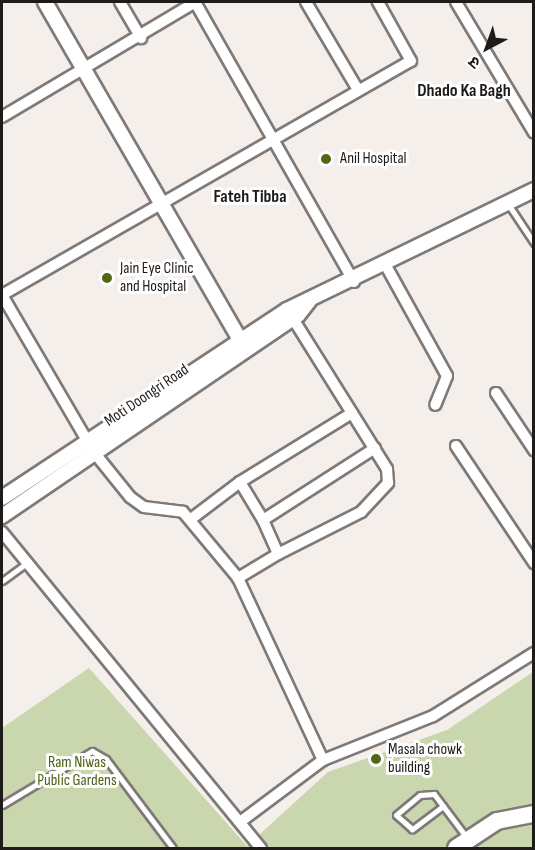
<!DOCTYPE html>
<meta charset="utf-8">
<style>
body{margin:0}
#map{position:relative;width:535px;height:850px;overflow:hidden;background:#f4efeb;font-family:"Sofia Sans Condensed","Noto Sans Devanagari",sans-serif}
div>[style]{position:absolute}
.green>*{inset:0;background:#c9d6ae}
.roads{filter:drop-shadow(2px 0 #7f7a77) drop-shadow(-2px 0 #7f7a77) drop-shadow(0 2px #7f7a77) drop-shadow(0 -2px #7f7a77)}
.service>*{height:5px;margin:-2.5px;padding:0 2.5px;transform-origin:2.5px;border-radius:2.5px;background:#fff}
.minor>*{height:10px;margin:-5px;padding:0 5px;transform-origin:5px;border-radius:5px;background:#fff}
.tertiary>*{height:14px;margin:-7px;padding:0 7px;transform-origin:7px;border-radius:7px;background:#fff}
.primary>*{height:16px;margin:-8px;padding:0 8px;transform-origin:8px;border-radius:8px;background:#fff}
.dots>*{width:16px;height:16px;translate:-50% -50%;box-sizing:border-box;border:3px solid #fff;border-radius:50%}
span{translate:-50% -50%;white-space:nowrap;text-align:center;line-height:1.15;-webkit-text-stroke:6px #fff;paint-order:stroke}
.poi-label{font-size:16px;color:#1e1c1b}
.left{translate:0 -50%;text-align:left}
.street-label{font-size:16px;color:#1e1c1b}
.park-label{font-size:16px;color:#4e5f17}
.neighbourhood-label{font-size:18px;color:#1e1c1b;font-weight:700}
.frame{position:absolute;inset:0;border:3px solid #1e1c1b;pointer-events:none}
.north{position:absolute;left:457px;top:18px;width:60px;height:60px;-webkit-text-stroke:4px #fff;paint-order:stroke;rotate:221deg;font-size:16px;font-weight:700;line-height:24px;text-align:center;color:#1e1c1b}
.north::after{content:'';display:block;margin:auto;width:21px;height:27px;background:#1e1c1b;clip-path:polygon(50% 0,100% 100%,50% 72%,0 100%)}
</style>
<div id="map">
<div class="green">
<i style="clip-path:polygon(89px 668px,247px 846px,328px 772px,447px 730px,533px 672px,533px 848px,2px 848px,2px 728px)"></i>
</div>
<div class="roads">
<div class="service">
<i style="left:508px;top:204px;width:47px;rotate:56.3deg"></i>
<i style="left:2px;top:581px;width:31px;rotate:-36deg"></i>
<i style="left:2px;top:805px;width:105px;rotate:-31deg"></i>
<i style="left:92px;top:751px;width:16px;rotate:30deg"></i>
<i style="left:106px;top:759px;width:111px;rotate:53deg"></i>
<i style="left:443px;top:806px;width:39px;rotate:143deg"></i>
<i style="left:412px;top:829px;width:21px;rotate:-139deg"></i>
<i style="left:396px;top:815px;width:31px;rotate:-40deg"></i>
<i style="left:420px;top:795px;width:14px;rotate:-4deg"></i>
<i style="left:434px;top:794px;width:55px;rotate:53.1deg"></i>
</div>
<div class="minor">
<i style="left:120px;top:2px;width:42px;rotate:59.7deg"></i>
<i style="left:195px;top:2px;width:322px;rotate:60.4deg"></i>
<i style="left:306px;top:2px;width:102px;rotate:59.4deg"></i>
<i style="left:456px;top:2px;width:152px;rotate:59.2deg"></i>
<i style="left:2px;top:117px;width:226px;rotate:-30.7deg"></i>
<i style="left:385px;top:264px;width:128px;rotate:61deg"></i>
<i style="left:447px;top:376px;width:31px;rotate:112deg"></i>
<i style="left:2px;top:295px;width:471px;rotate:-29.8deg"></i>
<i style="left:411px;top:61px;width:68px;rotate:-119.2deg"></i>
<i style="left:2px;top:295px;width:181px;rotate:59.7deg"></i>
<i style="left:93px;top:451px;width:59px;rotate:51.2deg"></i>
<i style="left:130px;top:497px;width:17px;rotate:36deg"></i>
<i style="left:144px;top:507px;width:39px;rotate:7deg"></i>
<i style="left:183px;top:512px;width:86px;rotate:50.2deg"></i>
<i style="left:496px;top:393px;width:69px;rotate:56.3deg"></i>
<i style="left:352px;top:413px;width:132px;rotate:148.4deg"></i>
<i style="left:240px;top:482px;width:44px;rotate:58.8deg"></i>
<i style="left:263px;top:520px;width:133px;rotate:-32.7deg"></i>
<i style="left:456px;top:446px;width:141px;rotate:56.3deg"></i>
<i style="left:191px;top:519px;width:61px;rotate:-37.1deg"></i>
<i style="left:263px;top:520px;width:37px;rotate:66deg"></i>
<i style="left:278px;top:554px;width:47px;rotate:149deg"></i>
<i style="left:238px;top:578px;width:201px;rotate:65deg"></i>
<i style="left:2px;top:532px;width:409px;rotate:50.7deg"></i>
<i style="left:278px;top:554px;width:93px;rotate:-26.8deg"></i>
<i style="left:361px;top:512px;width:40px;rotate:-47deg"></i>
<i style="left:388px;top:483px;width:14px;rotate:-94deg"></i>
<i style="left:387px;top:469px;width:183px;rotate:-122deg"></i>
<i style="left:240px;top:822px;width:104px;rotate:-36.8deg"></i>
<i style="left:323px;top:760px;width:118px;rotate:-21.8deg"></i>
<i style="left:433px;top:716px;width:119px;rotate:-32deg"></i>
</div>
<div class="tertiary">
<i style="left:45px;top:2px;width:400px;rotate:60deg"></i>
<i style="left:2px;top:498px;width:341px;rotate:-33.4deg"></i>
<i style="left:287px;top:310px;width:275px;rotate:-25.9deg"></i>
<i style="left:2px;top:516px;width:358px;rotate:-34.2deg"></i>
<i style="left:298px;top:315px;width:18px;rotate:-52deg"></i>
</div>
<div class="primary">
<i style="left:456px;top:848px;width:49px;rotate:-33.4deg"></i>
<i style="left:497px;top:821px;width:38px;rotate:-11deg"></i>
</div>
</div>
<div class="dots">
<i style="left:326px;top:159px;background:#526613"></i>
<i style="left:107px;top:278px;background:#526613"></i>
<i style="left:376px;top:759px;background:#526613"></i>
</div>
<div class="poi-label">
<span class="left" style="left:340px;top:159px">Anil Hospital</span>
<span class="left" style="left:120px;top:278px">Jain Eye Clinic<br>and Hospital</span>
<span class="left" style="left:388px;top:759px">Masala chowk<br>building</span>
</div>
<div class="street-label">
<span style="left:147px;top:396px;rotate:-34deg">Moti Doongri Road</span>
</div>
<div class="park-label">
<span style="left:77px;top:772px">Ram Niwas<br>Public Gardens</span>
</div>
<div class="neighbourhood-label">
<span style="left:464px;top:91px">Dhado Ka Bagh</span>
<span style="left:250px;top:197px">Fateh Tibba</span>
</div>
<div class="frame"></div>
<div class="north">उ</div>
</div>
